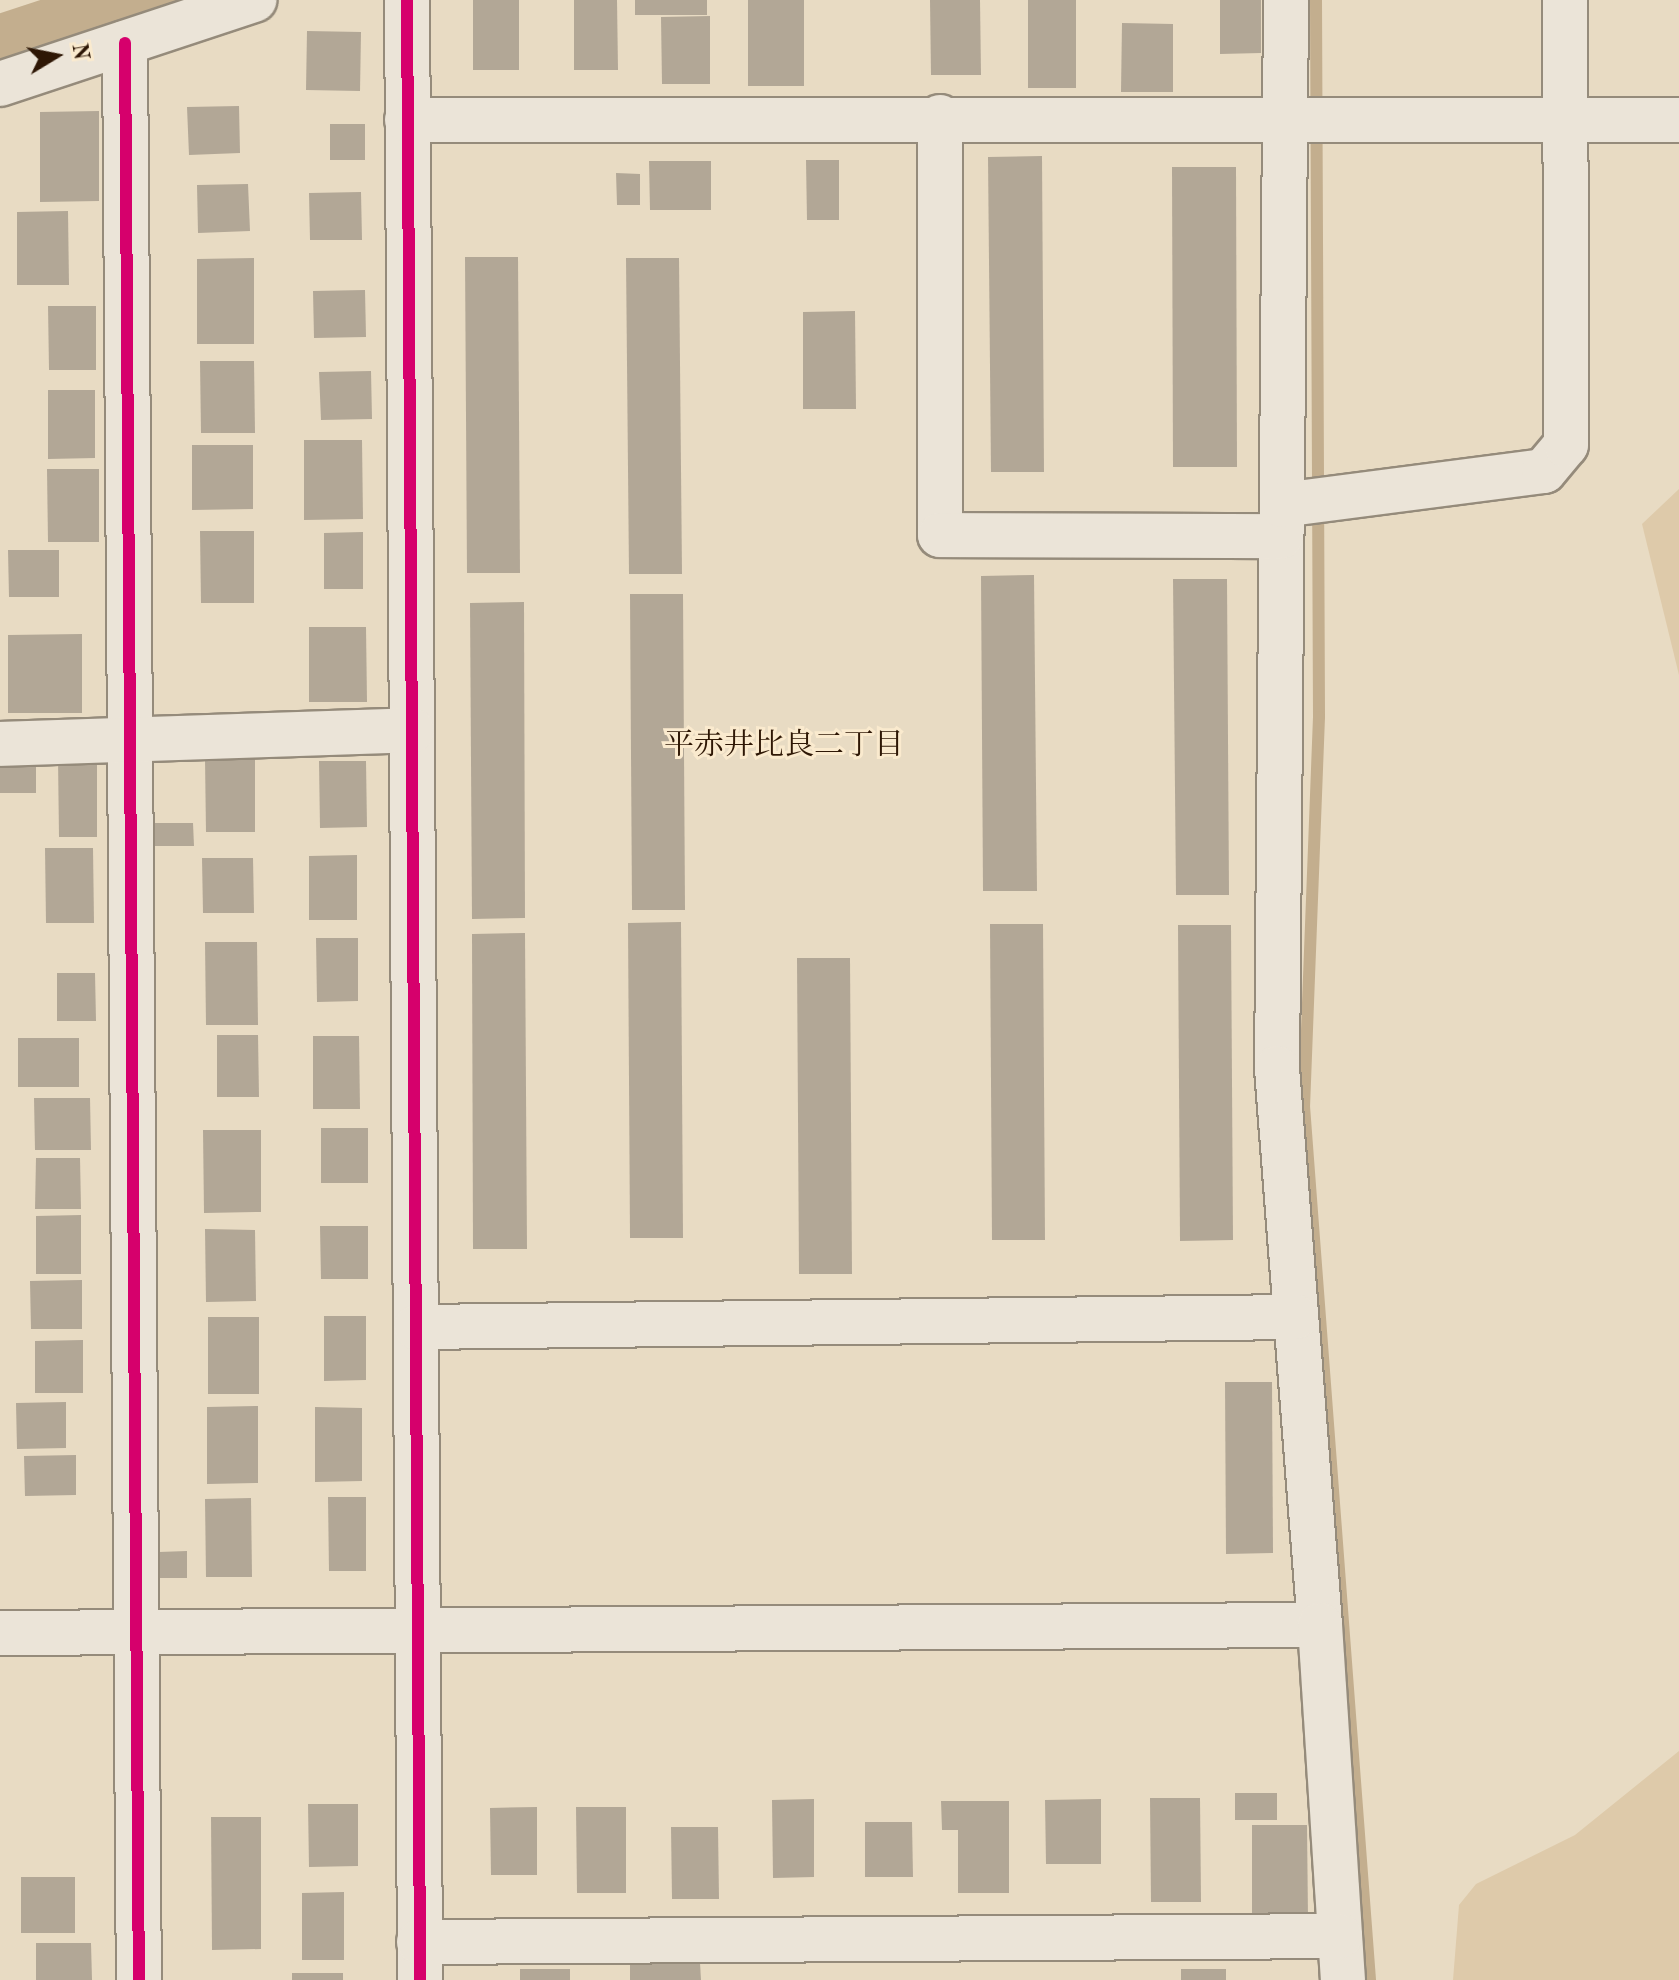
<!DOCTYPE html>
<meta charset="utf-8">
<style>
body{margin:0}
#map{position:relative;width:1679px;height:1980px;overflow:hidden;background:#e8dbc3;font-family:"Old Standard TT","Noto Serif JP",serif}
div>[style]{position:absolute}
.green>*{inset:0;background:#decaaa}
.stream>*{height:12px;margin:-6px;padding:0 6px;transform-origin:6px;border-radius:6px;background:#c3ae8e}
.river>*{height:70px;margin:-35px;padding:0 35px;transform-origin:35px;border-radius:35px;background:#c3ae8e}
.building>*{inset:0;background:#b2a796}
.roads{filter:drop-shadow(2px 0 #958b7b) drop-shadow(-2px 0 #958b7b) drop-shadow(0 2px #958b7b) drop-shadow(0 -2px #958b7b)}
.minor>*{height:44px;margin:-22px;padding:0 22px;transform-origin:22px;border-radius:22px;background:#ebe4d8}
.cycleway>*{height:12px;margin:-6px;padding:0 6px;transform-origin:6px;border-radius:6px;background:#d6006c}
span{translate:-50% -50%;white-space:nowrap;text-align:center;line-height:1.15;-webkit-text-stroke:6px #faeace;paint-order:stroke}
.neighbourhood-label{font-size:30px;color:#2e1705}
.north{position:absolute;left:16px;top:16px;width:80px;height:80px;-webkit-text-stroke:6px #faeace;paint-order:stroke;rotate:80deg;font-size:22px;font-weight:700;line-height:32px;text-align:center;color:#2e1705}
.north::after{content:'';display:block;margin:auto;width:28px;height:36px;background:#2e1705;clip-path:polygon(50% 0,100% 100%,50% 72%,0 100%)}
</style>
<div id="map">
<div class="green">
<i style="clip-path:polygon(1679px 489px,1679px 675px,1642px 524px)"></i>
<i style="clip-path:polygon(1679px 1751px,1679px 1980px,1453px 1980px,1459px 1905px,1476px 1884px,1575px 1835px)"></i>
</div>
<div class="stream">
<i style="left:1316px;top:0;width:717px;rotate:89.76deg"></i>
<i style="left:1319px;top:717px;width:389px;rotate:92.2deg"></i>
<i style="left:1304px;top:1106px;width:876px;rotate:85.68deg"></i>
</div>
<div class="river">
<i style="left:0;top:50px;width:161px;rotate:-18.1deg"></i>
</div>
<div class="building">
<i style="clip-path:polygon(473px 0,519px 0,519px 70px,473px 70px)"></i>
<i style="clip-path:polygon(574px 0,617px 0,618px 70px,574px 70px)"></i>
<i style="clip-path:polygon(635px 0,707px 0,707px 15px,635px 15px)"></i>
<i style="clip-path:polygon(748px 0,804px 0,804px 86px,748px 86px)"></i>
<i style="clip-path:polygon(930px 0,980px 0,981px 75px,931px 75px)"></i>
<i style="clip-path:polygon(1028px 0,1076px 0,1076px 88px,1028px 88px)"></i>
<i style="clip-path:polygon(1220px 0,1261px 0,1261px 53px,1220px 54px)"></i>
<i style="clip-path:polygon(710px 16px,710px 84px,662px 84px,661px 17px)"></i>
<i style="clip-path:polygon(1122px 23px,1173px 24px,1173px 92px,1121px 92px)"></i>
<i style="clip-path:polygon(307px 31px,361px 32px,360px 91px,306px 90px)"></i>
<i style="clip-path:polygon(239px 106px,240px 153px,189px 155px,187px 107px)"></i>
<i style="clip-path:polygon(99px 111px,99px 201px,40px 202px,40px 112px)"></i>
<i style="clip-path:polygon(330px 124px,365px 124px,365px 160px,330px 160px)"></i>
<i style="clip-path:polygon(1042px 156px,1044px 472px,991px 472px,988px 157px)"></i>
<i style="clip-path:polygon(806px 160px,839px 160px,839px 220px,807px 220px)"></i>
<i style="clip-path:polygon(649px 161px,711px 161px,711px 210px,650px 210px)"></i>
<i style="clip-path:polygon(1172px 167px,1236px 167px,1237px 467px,1173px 467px)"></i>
<i style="clip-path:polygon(616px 173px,640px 174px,640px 205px,617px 205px)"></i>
<i style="clip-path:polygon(248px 184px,250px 231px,198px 233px,197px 185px)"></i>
<i style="clip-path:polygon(361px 192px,362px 240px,310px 240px,309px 193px)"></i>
<i style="clip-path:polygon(68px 211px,69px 285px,17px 285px,17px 212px)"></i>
<i style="clip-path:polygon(465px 257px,518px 257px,520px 573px,467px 573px)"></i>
<i style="clip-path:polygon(254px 258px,254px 344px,197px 344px,197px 259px)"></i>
<i style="clip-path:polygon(626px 258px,679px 258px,682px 574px,629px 574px)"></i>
<i style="clip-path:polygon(365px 290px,366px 337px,314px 338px,313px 291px)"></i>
<i style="clip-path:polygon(48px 306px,96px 306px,96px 370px,49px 370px)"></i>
<i style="clip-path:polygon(855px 311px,856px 409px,803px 409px,803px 312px)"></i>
<i style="clip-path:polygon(200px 361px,254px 361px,255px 433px,201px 433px)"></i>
<i style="clip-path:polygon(371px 371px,372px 419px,321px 420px,319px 372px)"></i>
<i style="clip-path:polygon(48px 390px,95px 390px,95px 458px,48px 459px)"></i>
<i style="clip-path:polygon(304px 440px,362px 440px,363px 519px,304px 520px)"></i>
<i style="clip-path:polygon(192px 445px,253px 445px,253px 509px,192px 510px)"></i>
<i style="clip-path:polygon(47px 469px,99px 469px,99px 542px,48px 542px)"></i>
<i style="clip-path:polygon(200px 531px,254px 531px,254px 603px,201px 603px)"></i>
<i style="clip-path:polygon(363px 532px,363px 589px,324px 589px,324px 533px)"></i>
<i style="clip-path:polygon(8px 550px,59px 550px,59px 597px,9px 597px)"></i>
<i style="clip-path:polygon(1034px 575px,1037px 891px,983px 891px,981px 576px)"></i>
<i style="clip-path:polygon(1173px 579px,1227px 579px,1229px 895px,1176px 895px)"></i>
<i style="clip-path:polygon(630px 594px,683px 594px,685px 910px,632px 910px)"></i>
<i style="clip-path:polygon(524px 602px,525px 918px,472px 919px,470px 603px)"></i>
<i style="clip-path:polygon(309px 627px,366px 627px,367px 702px,309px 702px)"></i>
<i style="clip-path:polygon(82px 634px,82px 713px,8px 713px,8px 635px)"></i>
<i style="clip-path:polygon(36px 757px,36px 793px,0 793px,0 758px)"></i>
<i style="clip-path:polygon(97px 757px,97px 837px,59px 837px,58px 758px)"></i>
<i style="clip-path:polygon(205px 758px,255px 758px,255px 832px,206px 832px)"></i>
<i style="clip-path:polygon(319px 761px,366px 761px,367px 827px,320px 828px)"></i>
<i style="clip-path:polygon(154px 823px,193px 823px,194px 846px,154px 846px)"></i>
<i style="clip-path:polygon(45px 848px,93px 848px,94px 923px,46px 923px)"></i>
<i style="clip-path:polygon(357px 855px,357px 920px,309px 920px,309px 856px)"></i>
<i style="clip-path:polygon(202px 858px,253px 858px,254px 913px,203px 913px)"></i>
<i style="clip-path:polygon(681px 922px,683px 1238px,630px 1238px,628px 923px)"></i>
<i style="clip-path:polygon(990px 924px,1043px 924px,1045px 1240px,992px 1240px)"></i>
<i style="clip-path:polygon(1178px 925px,1231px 925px,1233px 1240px,1180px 1241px)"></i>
<i style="clip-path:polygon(525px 933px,527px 1249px,473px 1249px,472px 934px)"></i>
<i style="clip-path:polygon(316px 938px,358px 938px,358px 1001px,317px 1002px)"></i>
<i style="clip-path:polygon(205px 942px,257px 942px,258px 1025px,206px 1025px)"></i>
<i style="clip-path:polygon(797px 958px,850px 958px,852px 1274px,799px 1274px)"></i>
<i style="clip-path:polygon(57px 973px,95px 973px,96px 1021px,57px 1021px)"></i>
<i style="clip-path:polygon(217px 1035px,258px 1035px,259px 1097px,217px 1097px)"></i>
<i style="clip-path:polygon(313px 1036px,359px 1036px,360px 1109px,313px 1109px)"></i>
<i style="clip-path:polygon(18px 1038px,79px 1038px,79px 1087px,18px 1087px)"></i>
<i style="clip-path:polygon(34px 1098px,90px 1098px,91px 1150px,35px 1150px)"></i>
<i style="clip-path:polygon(321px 1128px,368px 1128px,368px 1183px,321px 1183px)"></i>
<i style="clip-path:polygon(203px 1130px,261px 1130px,261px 1212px,204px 1213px)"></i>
<i style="clip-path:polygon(36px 1158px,80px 1158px,81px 1209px,35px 1209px)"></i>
<i style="clip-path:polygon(81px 1215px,81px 1274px,36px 1274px,36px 1216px)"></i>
<i style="clip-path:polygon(320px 1226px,368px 1226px,368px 1279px,321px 1279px)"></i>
<i style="clip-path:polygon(205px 1229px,255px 1230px,256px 1301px,206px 1302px)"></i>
<i style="clip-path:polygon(82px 1280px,82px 1329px,31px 1329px,30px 1281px)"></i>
<i style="clip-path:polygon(324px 1316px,366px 1316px,366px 1380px,324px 1381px)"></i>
<i style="clip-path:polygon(208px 1317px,259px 1317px,259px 1394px,208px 1394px)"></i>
<i style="clip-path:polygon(83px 1340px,83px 1393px,35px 1393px,35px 1341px)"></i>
<i style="clip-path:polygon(1225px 1382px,1272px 1382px,1273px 1553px,1226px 1554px)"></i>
<i style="clip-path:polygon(66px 1402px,66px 1448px,17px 1449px,16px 1403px)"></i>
<i style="clip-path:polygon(258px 1406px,258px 1483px,207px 1484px,207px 1407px)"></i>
<i style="clip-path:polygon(315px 1407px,362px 1408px,362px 1481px,315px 1482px)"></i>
<i style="clip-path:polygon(76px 1455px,76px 1495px,25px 1496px,24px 1456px)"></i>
<i style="clip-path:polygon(328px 1497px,366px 1497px,366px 1571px,329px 1571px)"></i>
<i style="clip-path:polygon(251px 1498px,252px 1577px,206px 1577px,205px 1499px)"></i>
<i style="clip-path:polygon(187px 1551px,187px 1578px,159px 1578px,159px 1552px)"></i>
<i style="clip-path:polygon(1235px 1793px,1277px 1793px,1277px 1820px,1235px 1820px)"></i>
<i style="clip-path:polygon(1150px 1798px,1200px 1798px,1201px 1902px,1151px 1902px)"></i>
<i style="clip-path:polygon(814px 1799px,814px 1877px,773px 1878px,772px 1800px)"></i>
<i style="clip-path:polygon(1101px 1799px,1101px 1864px,1046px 1864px,1045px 1800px)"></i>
<i style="clip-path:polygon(941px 1801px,1009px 1801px,1009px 1893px,958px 1893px,958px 1830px,942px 1830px)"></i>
<i style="clip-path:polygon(308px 1804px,358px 1804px,358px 1866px,309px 1867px)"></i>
<i style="clip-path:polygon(537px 1807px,537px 1875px,491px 1875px,490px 1808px)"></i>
<i style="clip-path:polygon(576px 1807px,626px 1807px,626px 1893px,577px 1893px)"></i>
<i style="clip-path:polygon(211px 1817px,261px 1817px,261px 1949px,212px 1950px)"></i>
<i style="clip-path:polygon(865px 1822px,912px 1822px,913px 1877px,865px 1877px)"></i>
<i style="clip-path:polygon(1252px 1825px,1307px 1825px,1308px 1919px,1252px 1919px)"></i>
<i style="clip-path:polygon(671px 1827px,718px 1827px,719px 1899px,672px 1899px)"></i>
<i style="clip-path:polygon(21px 1877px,75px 1877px,75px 1933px,21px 1933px)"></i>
<i style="clip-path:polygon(344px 1892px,344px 1960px,302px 1960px,302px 1893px)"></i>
<i style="clip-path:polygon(36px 1943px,91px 1943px,92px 1980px,36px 1980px)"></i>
<i style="clip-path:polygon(630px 1963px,700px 1963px,701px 1980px,630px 1980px)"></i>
<i style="clip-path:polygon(520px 1969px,570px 1969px,570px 1980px,520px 1980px)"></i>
<i style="clip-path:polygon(1181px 1969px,1226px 1969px,1226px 1980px,1181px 1980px)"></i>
<i style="clip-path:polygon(292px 1973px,343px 1973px,343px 1980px,292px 1980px)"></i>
</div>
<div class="roads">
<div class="minor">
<i style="left:407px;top:0;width:1980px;rotate:89.62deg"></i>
<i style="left:1286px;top:0;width:1068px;rotate:90.48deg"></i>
<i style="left:1277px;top:1068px;width:559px;rotate:85.59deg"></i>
<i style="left:125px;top:43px;width:1937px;rotate:89.59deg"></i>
<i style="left:0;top:84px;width:268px;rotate:-18.3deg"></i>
<i style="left:940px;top:117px;width:418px;rotate:90deg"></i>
<i style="left:940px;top:535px;width:341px;rotate:0.2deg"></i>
<i style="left:407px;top:120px;width:1272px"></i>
<i style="left:1282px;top:505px;width:264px;rotate:-7.4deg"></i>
<i style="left:1544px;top:471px;width:34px;rotate:-50deg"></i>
<i style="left:1566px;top:445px;width:445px;rotate:-90.1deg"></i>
<i style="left:0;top:744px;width:412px;rotate:-1.9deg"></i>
<i style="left:416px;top:1327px;width:880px;rotate:-0.65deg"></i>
<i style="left:0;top:1633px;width:1320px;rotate:-0.35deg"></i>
<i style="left:1320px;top:1625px;width:356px;rotate:86.3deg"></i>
<i style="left:419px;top:1942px;width:921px;rotate:-0.37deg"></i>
</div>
</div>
<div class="cycleway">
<i style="left:407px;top:0;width:1980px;rotate:89.62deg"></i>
<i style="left:125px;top:43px;width:1937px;rotate:89.59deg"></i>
</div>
<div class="neighbourhood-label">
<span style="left:784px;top:746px">平赤井比良二丁目</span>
</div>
<div class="north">N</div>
</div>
